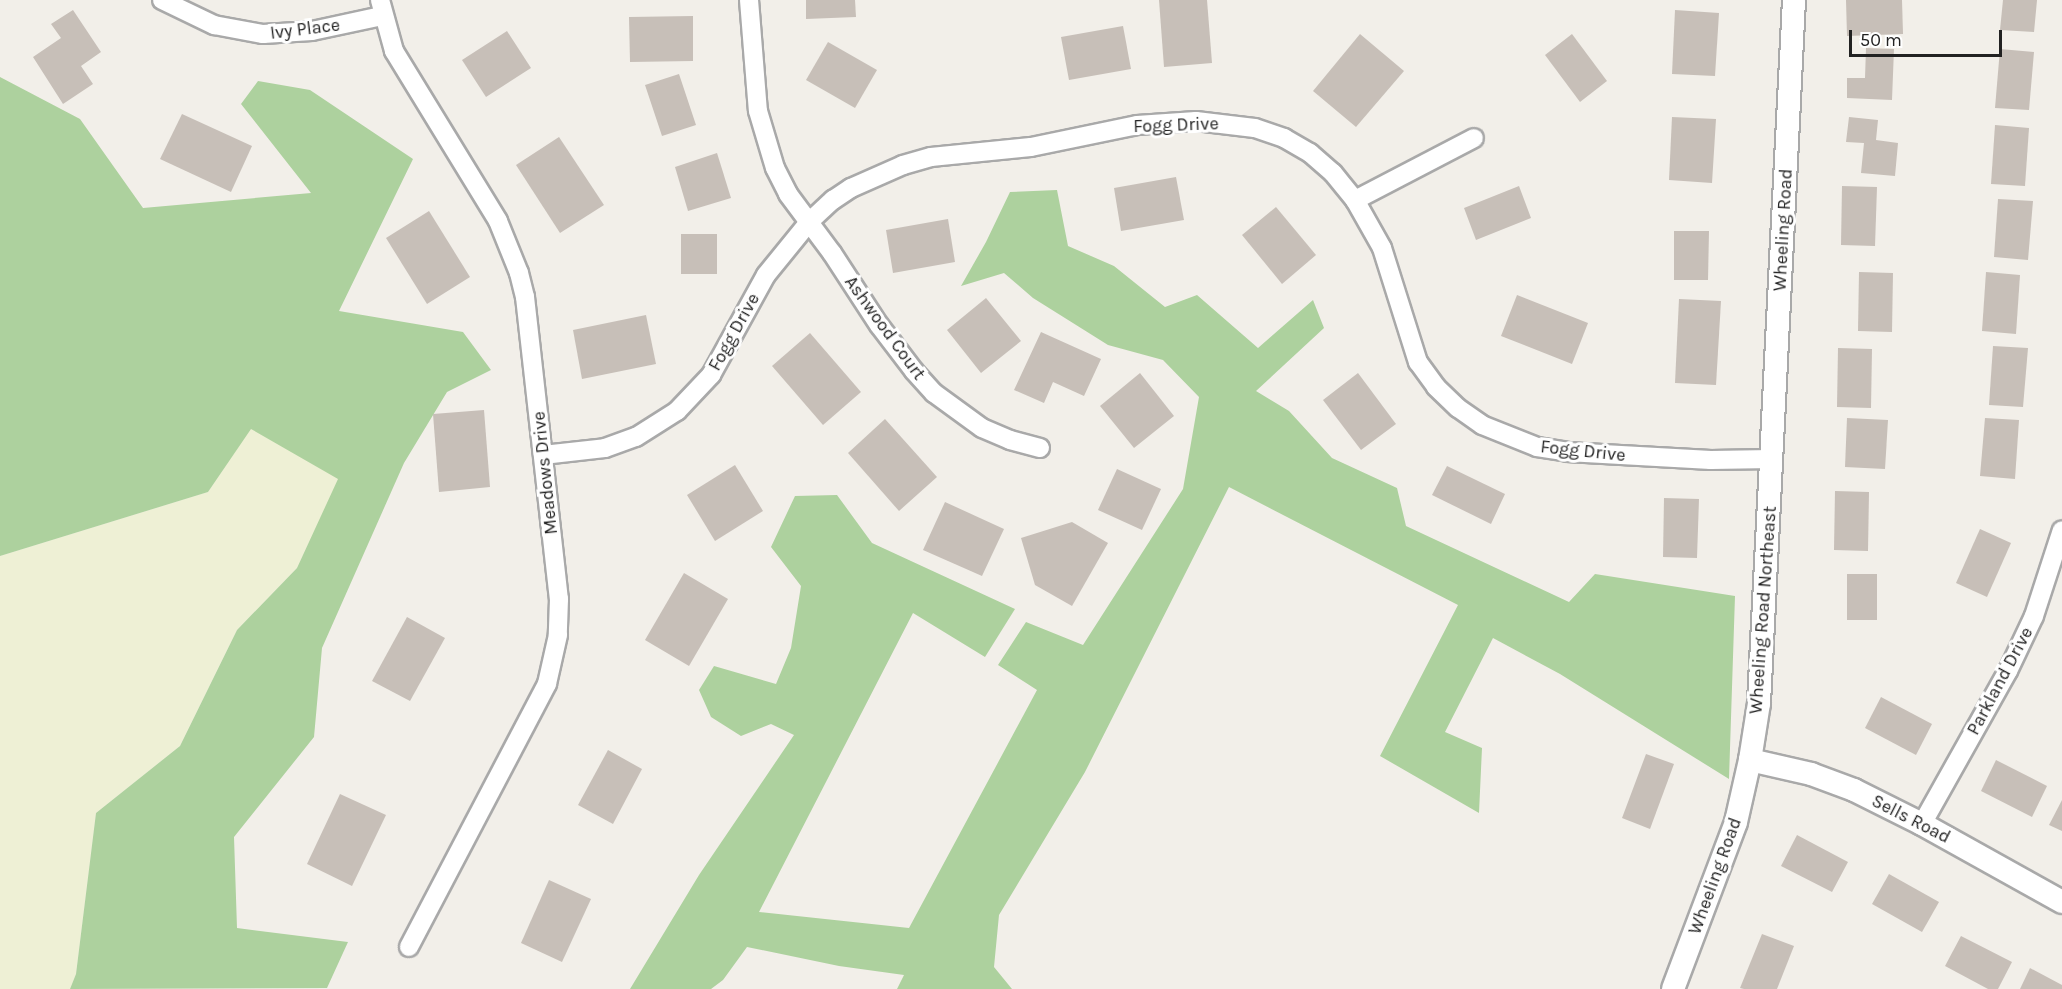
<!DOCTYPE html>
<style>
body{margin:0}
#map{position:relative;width:2062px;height:989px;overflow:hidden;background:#f2efe9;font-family:Karla,sans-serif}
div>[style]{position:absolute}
.farmland>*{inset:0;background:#eef0d5}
.forest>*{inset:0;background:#add19e}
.building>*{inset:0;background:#c7bfb8}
.roads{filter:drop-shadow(2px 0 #a9a9a9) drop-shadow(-2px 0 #a9a9a9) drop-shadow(0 2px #a9a9a9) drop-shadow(0 -2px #a9a9a9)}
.minor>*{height:18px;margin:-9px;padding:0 9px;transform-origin:9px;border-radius:9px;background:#fff}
.tertiary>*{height:22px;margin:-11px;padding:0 11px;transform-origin:11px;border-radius:11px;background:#fff}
span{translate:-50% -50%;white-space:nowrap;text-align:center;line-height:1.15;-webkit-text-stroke:6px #fff;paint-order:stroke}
.street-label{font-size:18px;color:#222}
.scale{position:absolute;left:1849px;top:30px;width:153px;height:27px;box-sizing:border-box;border:3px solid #222;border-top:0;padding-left:8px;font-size:18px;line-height:21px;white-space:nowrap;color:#222;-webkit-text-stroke:4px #fff;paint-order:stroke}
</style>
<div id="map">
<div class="farmland">
<i style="clip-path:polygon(251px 428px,339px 479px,297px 568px,237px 630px,180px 746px,96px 813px,76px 974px,70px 989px,0 989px,0 556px,208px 492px)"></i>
</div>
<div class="forest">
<i style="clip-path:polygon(0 77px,80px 119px,143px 208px,311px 193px,241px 104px,258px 81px,310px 90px,413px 159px,339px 311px,463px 332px,491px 370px,447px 392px,404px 463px,322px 648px,314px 737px,234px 837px,237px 928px,348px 942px,327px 988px,70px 989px,76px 974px,96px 813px,180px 746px,237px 630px,297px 568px,338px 479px,251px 429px,208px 492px,0 556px)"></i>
<i style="clip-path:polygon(1057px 190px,1068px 246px,1114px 266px,1165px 307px,1197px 295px,1258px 348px,1313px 300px,1324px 328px,1256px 391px,1289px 411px,1332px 458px,1397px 488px,1406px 526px,1569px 602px,1595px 574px,1735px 596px,1729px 779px,1560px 674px,1493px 638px,1445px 732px,1482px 748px,1479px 813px,1380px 756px,1458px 605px,1229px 487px,1085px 772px,999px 915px,994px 967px,1012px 989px,897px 989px,904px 975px,839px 966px,747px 947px,723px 980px,711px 989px,630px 989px,699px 875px,794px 735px,771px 724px,741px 736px,711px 717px,699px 690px,714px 666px,776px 684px,791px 648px,801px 586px,771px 547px,795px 496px,837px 495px,872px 543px,1015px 609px,985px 657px,913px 613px,759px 912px,909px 928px,1037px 690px,998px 665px,1026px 622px,1083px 645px,1183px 489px,1199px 397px,1163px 360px,1108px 345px,1033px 298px,1004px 273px,961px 286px,986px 242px,1010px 192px)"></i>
</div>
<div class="building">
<i style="clip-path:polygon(806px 0,855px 0,856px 17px,806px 19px)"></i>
<i style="clip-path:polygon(1159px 0,1207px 0,1212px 63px,1164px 67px)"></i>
<i style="clip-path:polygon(1846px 0,1902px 0,1903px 34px,1847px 36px)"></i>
<i style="clip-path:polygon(2003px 0,2037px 0,2034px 32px,2000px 30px)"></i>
<i style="clip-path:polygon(73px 10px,101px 52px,81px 66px,93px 84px,63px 104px,33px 57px,61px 38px,51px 24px)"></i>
<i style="clip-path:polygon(1675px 10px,1719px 13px,1715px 76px,1672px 74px)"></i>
<i style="clip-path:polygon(693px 16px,693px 61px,630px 62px,629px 17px)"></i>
<i style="clip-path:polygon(1123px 26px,1131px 69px,1069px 80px,1061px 37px)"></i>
<i style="clip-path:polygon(507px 31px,531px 68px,486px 97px,462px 60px)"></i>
<i style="clip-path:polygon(1360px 34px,1404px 71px,1356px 127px,1313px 91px)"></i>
<i style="clip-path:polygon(1572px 34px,1607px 81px,1580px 102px,1545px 55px)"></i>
<i style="clip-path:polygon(828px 42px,877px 70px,855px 108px,806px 80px)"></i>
<i style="clip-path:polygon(1866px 48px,1894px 49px,1892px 100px,1847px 98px,1847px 78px,1865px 78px)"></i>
<i style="clip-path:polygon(2000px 49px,2034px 52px,2029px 110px,1995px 108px)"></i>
<i style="clip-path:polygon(679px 74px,696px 125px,662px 136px,645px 85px)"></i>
<i style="clip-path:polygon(182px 114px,252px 146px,231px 192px,160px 159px)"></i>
<i style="clip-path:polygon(1672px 117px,1716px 119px,1712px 183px,1669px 180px)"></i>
<i style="clip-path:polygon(1849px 117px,1878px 120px,1876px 140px,1898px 143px,1895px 176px,1861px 173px,1864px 143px,1846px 142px)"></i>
<i style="clip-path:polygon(1995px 125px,2029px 128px,2025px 186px,1991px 184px)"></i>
<i style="clip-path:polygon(559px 137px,604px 205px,560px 233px,516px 165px)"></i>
<i style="clip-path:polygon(717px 153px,731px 198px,688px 211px,675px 167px)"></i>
<i style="clip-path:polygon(1176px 177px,1184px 220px,1121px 231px,1114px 188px)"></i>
<i style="clip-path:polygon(1519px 186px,1531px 218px,1476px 240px,1464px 208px)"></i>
<i style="clip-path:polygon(1842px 186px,1877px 187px,1875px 246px,1841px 245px)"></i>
<i style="clip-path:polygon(1998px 199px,2033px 201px,2028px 260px,1994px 257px)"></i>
<i style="clip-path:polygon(1276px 207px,1316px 255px,1282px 284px,1242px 235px)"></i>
<i style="clip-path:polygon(429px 211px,470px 277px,427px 304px,386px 238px)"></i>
<i style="clip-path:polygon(948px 219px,955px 262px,893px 273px,886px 230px)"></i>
<i style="clip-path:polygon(1674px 231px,1709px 231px,1708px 280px,1674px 280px)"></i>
<i style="clip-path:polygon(681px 234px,717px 234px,717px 274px,681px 274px)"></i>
<i style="clip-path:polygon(1859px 272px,1893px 273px,1892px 332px,1858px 331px)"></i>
<i style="clip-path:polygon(1986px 272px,2020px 275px,2016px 334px,1982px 331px)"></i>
<i style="clip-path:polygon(1517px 295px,1588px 323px,1572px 364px,1501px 336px)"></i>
<i style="clip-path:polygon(986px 298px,1021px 341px,981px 373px,947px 330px)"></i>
<i style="clip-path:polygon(1679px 299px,1721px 301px,1716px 385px,1675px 383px)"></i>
<i style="clip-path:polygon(646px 315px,656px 364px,582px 379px,573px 330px)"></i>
<i style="clip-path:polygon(1041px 332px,1101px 359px,1084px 396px,1053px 382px,1044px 403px,1014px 390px)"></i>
<i style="clip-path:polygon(810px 333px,861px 392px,823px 425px,772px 366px)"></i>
<i style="clip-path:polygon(1993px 346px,2028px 348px,2023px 407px,1989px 405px)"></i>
<i style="clip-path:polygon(1838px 348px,1872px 349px,1871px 408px,1837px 407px)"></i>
<i style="clip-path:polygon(1140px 373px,1174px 416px,1134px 448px,1100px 406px)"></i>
<i style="clip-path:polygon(1358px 373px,1396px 424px,1361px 450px,1323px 400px)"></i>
<i style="clip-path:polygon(484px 410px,490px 487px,439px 492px,433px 414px)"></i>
<i style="clip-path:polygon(1847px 418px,1888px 420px,1885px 469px,1845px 467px)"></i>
<i style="clip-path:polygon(1985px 418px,2019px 420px,2015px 479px,1980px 476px)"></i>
<i style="clip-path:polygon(885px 419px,937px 477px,899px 511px,848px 453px)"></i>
<i style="clip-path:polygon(735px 465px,763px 511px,715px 541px,687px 495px)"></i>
<i style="clip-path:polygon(1447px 466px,1505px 494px,1491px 524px,1432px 495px)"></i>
<i style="clip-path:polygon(1117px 469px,1161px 489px,1142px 530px,1098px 510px)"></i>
<i style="clip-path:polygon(1835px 491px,1869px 492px,1868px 551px,1834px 550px)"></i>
<i style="clip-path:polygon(1664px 498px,1699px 499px,1697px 558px,1663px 557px)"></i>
<i style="clip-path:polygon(945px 502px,1004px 529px,982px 576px,923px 550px)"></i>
<i style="clip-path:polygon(1072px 522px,1108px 543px,1072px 606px,1035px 585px,1021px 538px)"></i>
<i style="clip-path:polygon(1980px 529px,2011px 543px,1987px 597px,1956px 583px)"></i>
<i style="clip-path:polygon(684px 573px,728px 599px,689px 666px,645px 640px)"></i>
<i style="clip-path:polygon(1847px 574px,1877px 574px,1877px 620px,1847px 620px)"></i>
<i style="clip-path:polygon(407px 617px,445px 638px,410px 701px,372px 681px)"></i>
<i style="clip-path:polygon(1881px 697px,1932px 724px,1916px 755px,1865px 728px)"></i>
<i style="clip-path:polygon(608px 750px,642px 769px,613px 824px,578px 805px)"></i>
<i style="clip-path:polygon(1646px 754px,1674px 764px,1650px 829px,1622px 818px)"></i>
<i style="clip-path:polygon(1996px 760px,2047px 786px,2032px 817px,1981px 791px)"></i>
<i style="clip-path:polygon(340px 794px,386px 815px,352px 886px,307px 864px)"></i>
<i style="clip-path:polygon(2062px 800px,2062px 831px,2049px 825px)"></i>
<i style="clip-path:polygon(1797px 835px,1848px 862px,1832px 892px,1781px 866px)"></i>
<i style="clip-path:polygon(1889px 874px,1939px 902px,1922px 932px,1872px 904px)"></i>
<i style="clip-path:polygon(549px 880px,591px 899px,562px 962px,521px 943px)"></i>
<i style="clip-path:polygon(1762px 934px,1794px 946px,1777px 989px,1744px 989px,1740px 988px)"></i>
<i style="clip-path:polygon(1961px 936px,2012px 962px,1998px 989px,1988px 989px,1945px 966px)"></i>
<i style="clip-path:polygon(2030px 968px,2062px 985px,2062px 989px,2020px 989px)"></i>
</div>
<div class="roads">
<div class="minor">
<i style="left:162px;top:0;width:58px;rotate:25.7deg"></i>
<i style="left:214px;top:25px;width:50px;rotate:10.4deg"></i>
<i style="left:263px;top:34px;width:49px;rotate:-3.5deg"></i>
<i style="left:312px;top:31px;width:72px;rotate:-12.1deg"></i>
<i style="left:380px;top:0;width:53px;rotate:74.6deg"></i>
<i style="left:394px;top:51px;width:199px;rotate:58.5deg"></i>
<i style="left:498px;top:221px;width:56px;rotate:68deg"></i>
<i style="left:519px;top:273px;width:25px;rotate:76deg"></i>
<i style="left:525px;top:297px;width:304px;rotate:83.6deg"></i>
<i style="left:559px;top:599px;width:36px;rotate:92deg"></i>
<i style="left:558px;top:635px;width:50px;rotate:102.7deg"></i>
<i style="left:547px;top:684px;width:297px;rotate:117.7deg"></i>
<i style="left:749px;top:0;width:111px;rotate:85.4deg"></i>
<i style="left:758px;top:111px;width:59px;rotate:73.4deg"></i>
<i style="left:775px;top:168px;width:29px;rotate:63deg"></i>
<i style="left:788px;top:194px;width:74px;rotate:53.3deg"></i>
<i style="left:832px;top:253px;width:86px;rotate:56.9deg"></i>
<i style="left:879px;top:325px;width:58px;rotate:52.7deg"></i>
<i style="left:914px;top:371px;width:30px;rotate:48deg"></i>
<i style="left:934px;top:393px;width:59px;rotate:36.1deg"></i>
<i style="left:982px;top:428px;width:30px;rotate:23deg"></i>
<i style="left:1010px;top:440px;width:31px;rotate:15deg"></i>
<i style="left:1355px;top:200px;width:134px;rotate:-27.5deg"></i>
<i style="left:543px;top:455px;width:62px;rotate:-6.4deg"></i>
<i style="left:605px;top:448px;width:33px;rotate:-20deg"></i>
<i style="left:636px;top:437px;width:49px;rotate:-32.4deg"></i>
<i style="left:677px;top:411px;width:50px;rotate:-46.6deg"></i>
<i style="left:711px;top:375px;width:114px;rotate:-61.2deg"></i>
<i style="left:766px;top:275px;width:68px;rotate:-50.9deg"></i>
<i style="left:809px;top:222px;width:33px;rotate:-43deg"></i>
<i style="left:833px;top:200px;width:22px;rotate:-34deg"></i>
<i style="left:851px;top:188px;width:57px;rotate:-23.9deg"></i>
<i style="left:903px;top:165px;width:29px;rotate:-16deg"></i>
<i style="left:931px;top:157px;width:100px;rotate:-5.7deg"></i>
<i style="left:1031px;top:147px;width:108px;rotate:-11.7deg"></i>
<i style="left:1137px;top:125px;width:59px;rotate:-3.9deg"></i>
<i style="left:1196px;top:121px;width:59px;rotate:6.8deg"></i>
<i style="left:1255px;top:128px;width:31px;rotate:19deg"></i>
<i style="left:1284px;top:138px;width:30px;rotate:30deg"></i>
<i style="left:1310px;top:153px;width:30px;rotate:41deg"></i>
<i style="left:1333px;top:173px;width:35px;rotate:51deg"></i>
<i style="left:1355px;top:200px;width:55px;rotate:60.6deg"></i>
<i style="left:1382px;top:248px;width:120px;rotate:72.5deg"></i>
<i style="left:1418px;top:362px;width:31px;rotate:54deg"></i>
<i style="left:1436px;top:387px;width:30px;rotate:44deg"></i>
<i style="left:1458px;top:408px;width:29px;rotate:35deg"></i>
<i style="left:1482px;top:425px;width:59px;rotate:21.8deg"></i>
<i style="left:1537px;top:447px;width:30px;rotate:9deg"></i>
<i style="left:1567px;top:452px;width:144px;rotate:3.2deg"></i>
<i style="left:1711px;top:460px;width:61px;rotate:-0.9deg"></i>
<i style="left:1922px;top:824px;width:176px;rotate:-60.7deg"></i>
<i style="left:2008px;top:671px;width:61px;rotate:-64.7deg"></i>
<i style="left:2034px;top:616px;width:90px;rotate:-72deg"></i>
</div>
<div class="tertiary">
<i style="left:1750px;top:760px;width:63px;rotate:12.9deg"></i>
<i style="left:1811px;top:774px;width:46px;rotate:20.4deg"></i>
<i style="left:1854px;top:790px;width:76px;rotate:26.6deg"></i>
<i style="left:1922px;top:824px;width:160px;rotate:29.1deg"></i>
<i style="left:1673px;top:989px;width:178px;rotate:-69.3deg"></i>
<i style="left:1736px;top:822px;width:64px;rotate:-77.3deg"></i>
<i style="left:1750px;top:760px;width:58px;rotate:-81deg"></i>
<i style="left:1759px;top:703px;width:704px;rotate:-87.15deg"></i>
</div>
</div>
<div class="street-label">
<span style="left:305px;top:29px;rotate:-7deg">Ivy Place</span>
<span style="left:1176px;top:125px;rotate:-2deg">Fogg Drive</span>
<span style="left:1783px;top:230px;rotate:-87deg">Wheeling Road</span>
<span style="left:885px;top:328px;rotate:54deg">Ashwood Court</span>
<span style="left:734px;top:332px;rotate:-61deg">Fogg Drive</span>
<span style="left:1583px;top:451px;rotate:6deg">Fogg Drive</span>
<span style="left:545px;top:473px;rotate:-96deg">Meadows Drive</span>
<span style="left:1763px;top:610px;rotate:-86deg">Wheeling Road Northeast</span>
<span style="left:2000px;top:681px;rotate:-62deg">Parkland Drive</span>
<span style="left:1911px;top:819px;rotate:27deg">Sells Road</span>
<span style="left:1715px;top:876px;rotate:-70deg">Wheeling Road</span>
</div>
<div class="scale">50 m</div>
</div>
